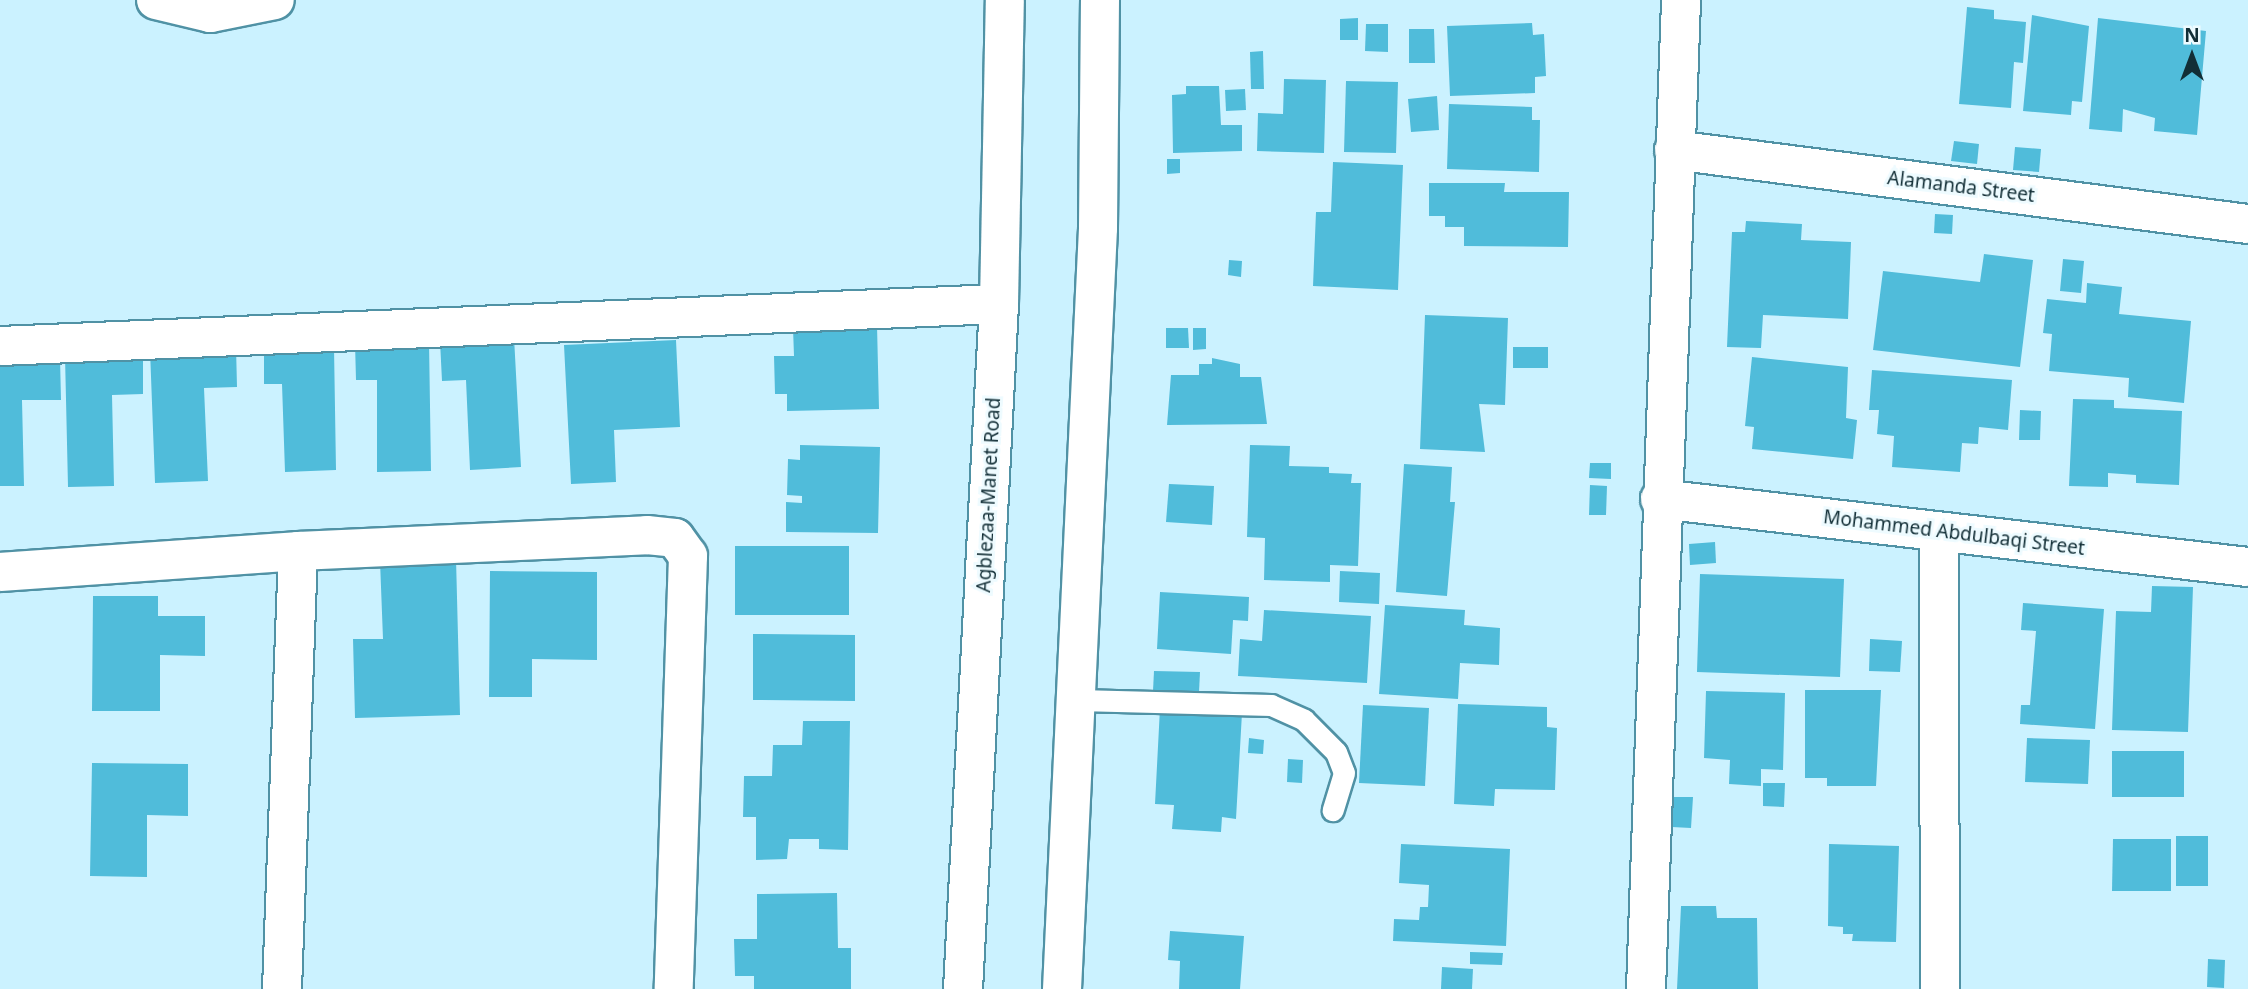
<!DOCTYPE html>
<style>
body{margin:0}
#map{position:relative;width:2248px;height:989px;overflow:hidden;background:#cbf2ff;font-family:"Noto Sans",sans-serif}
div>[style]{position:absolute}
.building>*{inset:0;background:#50bcda}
.roads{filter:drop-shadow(2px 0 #5092a5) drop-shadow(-2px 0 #5092a5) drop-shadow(0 2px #5092a5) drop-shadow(0 -2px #5092a5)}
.lane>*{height:21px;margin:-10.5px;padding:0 10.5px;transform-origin:10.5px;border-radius:10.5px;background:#fff}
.street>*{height:38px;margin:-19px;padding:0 19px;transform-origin:19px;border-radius:19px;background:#fff}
.secondary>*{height:38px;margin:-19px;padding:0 19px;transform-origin:19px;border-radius:19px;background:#fff}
span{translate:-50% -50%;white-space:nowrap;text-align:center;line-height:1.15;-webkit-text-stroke:6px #eefbff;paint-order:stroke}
.street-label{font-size:19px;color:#122e36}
.north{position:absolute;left:2157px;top:21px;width:70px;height:70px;-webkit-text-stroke:5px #eefbff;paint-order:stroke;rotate:0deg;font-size:19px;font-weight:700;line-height:28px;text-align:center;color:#122e36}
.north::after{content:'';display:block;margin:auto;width:24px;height:32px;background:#122e36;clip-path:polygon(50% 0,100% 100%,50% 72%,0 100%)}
</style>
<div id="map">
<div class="building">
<i style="clip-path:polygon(1967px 7px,1994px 10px,1994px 19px,2026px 22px,2023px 63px,2014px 62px,2011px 108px,1959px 104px)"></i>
<i style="clip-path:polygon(2032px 15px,2089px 26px,2082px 102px,2072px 101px,2071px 115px,2023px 111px)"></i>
<i style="clip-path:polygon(1358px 18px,1358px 40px,1340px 40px,1340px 19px)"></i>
<i style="clip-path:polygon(2098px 18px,2206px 31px,2197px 135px,2154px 131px,2155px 118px,2123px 109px,2122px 132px,2089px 129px)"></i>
<i style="clip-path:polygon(1532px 23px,1533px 35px,1544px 34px,1546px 76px,1535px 77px,1535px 93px,1450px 96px,1447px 26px)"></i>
<i style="clip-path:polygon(1366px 24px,1388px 24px,1388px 52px,1365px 51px)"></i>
<i style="clip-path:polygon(1409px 29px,1434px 29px,1435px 63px,1409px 63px)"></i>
<i style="clip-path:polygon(1263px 51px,1264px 89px,1251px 89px,1250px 52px)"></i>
<i style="clip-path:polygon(1284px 79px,1326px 80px,1324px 153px,1257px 151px,1258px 113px,1283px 114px)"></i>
<i style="clip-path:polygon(1346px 81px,1398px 82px,1396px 153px,1344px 152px)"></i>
<i style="clip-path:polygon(1186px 86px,1219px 86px,1221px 125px,1242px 125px,1242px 151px,1173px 153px,1172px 95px,1186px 94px)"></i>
<i style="clip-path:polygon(1245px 89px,1246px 110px,1226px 111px,1225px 90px)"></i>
<i style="clip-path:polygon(1437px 96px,1439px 130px,1411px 132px,1408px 99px)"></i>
<i style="clip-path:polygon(1449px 104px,1532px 107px,1532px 120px,1540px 120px,1539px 172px,1447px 169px)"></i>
<i style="clip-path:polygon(1954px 141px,1979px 144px,1977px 164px,1951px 161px)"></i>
<i style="clip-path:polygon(2015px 147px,2041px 149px,2039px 172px,2013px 170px)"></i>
<i style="clip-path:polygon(1167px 159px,1180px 159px,1180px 173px,1167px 174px)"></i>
<i style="clip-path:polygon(1333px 162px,1403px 165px,1398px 290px,1313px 286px,1316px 212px,1331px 212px)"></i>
<i style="clip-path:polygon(1429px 183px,1505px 183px,1504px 192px,1569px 192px,1568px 247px,1464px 246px,1464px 227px,1445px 227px,1445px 216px,1429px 216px)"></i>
<i style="clip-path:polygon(1935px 214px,1953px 215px,1952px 234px,1934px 233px)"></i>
<i style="clip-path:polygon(1746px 221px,1802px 224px,1801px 240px,1851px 242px,1848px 319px,1763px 315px,1761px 348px,1727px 347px,1732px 232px,1745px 232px)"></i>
<i style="clip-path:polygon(1984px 254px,2033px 260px,2020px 367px,1873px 350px,1883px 271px,1980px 282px)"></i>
<i style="clip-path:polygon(2063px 259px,2084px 261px,2081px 293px,2060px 291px)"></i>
<i style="clip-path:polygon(1229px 260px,1242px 261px,1241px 277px,1228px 275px)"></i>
<i style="clip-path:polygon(2087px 283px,2122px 287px,2119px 314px,2191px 321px,2184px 403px,2128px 397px,2129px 378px,2049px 371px,2052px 334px,2043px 333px,2047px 299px,2086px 303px)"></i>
<i style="clip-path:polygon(1425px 315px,1508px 318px,1505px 405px,1479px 404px,1485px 452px,1420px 449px)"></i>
<i style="clip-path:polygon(877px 325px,879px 409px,787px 411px,787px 394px,775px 394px,774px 356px,794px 356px,793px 328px)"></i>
<i style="clip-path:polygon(1166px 328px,1188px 328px,1189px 348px,1166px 348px)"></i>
<i style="clip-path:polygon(1193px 328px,1206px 328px,1206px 349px,1193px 350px)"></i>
<i style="clip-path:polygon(514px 337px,521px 467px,470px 470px,466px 380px,442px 381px,440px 341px)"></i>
<i style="clip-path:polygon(676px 340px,680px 427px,614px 430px,616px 482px,571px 484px,564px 345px)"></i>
<i style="clip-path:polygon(429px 341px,431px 471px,377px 472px,377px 380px,356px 380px,355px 343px)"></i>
<i style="clip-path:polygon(236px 346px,237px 387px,204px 388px,208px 481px,155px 483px,150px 350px)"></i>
<i style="clip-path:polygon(334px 347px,336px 470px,285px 472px,282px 384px,264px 384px,264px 349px)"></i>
<i style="clip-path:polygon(1513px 347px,1548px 347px,1548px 368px,1513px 368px)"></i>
<i style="clip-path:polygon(143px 354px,143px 394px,112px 395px,114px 486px,68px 487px,65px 356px)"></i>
<i style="clip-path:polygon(1752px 357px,1848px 367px,1846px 418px,1857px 420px,1853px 459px,1752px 449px,1754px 427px,1745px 426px)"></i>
<i style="clip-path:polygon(60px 358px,61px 400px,22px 400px,24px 486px,0 486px,0 360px)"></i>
<i style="clip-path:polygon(1212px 358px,1240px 364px,1240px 377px,1261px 377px,1267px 424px,1167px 425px,1171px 375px,1199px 375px,1199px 364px,1212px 364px)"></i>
<i style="clip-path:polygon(1872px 370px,2012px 380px,2008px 430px,1979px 427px,1978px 444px,1962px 443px,1960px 472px,1892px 467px,1894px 436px,1877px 434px,1879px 410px,1869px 410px)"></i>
<i style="clip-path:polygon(2073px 399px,2114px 400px,2114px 408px,2182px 411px,2179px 485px,2136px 483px,2136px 475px,2108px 473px,2108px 487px,2069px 486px)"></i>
<i style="clip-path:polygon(2020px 410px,2041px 411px,2040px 440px,2019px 440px)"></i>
<i style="clip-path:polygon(800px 445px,880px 447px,878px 533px,786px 532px,786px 502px,802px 503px,802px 496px,787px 495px,788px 459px,800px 460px)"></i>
<i style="clip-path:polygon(1250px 445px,1290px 446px,1289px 466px,1329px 467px,1329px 473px,1352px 474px,1351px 483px,1361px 483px,1358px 566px,1330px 565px,1330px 582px,1264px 580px,1265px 538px,1247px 537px)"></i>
<i style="clip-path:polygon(1590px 463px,1611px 463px,1611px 479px,1589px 478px)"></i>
<i style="clip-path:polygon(1404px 464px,1452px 467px,1450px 502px,1455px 502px,1447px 596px,1396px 592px)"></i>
<i style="clip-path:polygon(1169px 484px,1214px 486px,1212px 525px,1166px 522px)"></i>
<i style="clip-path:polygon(1590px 485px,1607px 486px,1606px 515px,1589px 515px)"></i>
<i style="clip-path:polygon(1715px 542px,1716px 563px,1690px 565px,1689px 544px)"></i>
<i style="clip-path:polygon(735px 546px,849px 546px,849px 615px,735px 615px)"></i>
<i style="clip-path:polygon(456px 558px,460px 715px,355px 718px,353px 639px,383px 639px,380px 561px)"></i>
<i style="clip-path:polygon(490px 571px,597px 572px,597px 660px,532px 659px,532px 697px,489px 697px)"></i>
<i style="clip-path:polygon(1340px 571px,1380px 573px,1379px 604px,1339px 602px)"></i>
<i style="clip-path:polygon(1700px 574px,1844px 579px,1840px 677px,1697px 672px)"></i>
<i style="clip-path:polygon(2152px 586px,2193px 587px,2188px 732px,2112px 730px,2116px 611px,2151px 612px)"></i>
<i style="clip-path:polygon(1160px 592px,1249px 597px,1248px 621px,1233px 620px,1231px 654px,1157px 649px)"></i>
<i style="clip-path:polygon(93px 596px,158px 596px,158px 616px,205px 616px,205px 656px,160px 655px,160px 711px,92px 711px)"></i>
<i style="clip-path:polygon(2023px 603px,2104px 609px,2095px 729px,2020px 724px,2021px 705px,2030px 705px,2036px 631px,2021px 630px)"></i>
<i style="clip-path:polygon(1385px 605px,1465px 610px,1464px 625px,1500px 628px,1499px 665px,1460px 663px,1458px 699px,1379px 694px)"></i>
<i style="clip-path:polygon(1264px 610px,1371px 616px,1367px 683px,1238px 676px,1240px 639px,1262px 641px)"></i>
<i style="clip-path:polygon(753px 634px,855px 635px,855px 701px,753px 700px)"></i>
<i style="clip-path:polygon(1870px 639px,1902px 641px,1900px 672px,1869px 671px)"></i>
<i style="clip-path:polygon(1154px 671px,1200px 672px,1199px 692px,1153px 691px)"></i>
<i style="clip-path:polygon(1805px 690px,1881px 690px,1876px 786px,1827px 786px,1827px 778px,1805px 778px)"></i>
<i style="clip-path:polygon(1706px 691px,1785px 693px,1783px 770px,1761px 769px,1761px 786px,1729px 784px,1730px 760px,1704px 758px)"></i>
<i style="clip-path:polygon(1458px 704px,1547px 707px,1547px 727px,1557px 728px,1555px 790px,1495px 789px,1494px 806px,1454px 804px)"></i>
<i style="clip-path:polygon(1363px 705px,1429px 708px,1425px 786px,1359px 783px)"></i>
<i style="clip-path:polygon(1160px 708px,1242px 713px,1236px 819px,1222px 817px,1221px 832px,1172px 829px,1174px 805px,1155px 804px)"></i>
<i style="clip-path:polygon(803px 721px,850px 721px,848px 850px,819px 849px,819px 839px,789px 839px,787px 859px,756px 860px,756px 817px,743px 817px,744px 776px,772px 776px,773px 745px,802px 745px)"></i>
<i style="clip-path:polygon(1249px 738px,1264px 740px,1263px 754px,1248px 753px)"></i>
<i style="clip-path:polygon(2027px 738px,2090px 740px,2088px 784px,2025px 782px)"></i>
<i style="clip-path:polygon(2112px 751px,2184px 751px,2184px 797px,2112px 797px)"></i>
<i style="clip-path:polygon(1288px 759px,1303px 760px,1302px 783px,1287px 782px)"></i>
<i style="clip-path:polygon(92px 763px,188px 764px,188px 816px,147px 815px,147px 877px,90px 876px)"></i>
<i style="clip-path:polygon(1763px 783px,1785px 783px,1784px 807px,1763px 806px)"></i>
<i style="clip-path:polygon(1673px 797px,1693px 797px,1691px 828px,1672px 827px)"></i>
<i style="clip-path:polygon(2176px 836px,2208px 836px,2208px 886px,2176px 886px)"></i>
<i style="clip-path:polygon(2113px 839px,2171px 839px,2171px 891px,2112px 891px)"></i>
<i style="clip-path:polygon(1401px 844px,1510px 849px,1506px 946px,1393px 941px,1394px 919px,1419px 920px,1420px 907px,1428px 907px,1429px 885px,1399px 883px)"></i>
<i style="clip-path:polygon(1829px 844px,1899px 846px,1896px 942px,1852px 941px,1853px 934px,1843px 934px,1843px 927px,1828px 926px)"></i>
<i style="clip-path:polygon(837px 893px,838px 948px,851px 948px,851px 989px,754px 989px,754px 976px,735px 976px,734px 939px,757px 939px,757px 894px)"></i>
<i style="clip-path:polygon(1681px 906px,1716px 906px,1717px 918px,1757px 918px,1758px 989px,1677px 989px)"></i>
<i style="clip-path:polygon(1170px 931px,1244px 936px,1240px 989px,1179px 989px,1180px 961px,1168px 960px)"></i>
<i style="clip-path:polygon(1470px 952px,1503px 953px,1502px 965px,1470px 964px)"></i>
<i style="clip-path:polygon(2208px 959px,2225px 960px,2224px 988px,2207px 987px)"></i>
<i style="clip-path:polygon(1442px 967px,1473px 969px,1472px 989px,1441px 989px)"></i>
</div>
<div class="roads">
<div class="lane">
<i style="left:1078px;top:700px;width:193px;rotate:1.5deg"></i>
<i style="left:1271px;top:705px;width:36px;rotate:24deg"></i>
<i style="left:1304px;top:720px;width:45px;rotate:45deg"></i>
<i style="left:1336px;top:752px;width:22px;rotate:69deg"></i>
<i style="left:1344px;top:773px;width:39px;rotate:107deg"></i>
</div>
<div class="street">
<i style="left:156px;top:0;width:56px;rotate:13.5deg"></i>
<i style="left:210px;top:13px;width:66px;rotate:-11.3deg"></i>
<i style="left:1674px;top:150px;width:579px;rotate:7.35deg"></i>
<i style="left:0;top:346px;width:1000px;rotate:-2.41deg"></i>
<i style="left:1660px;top:499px;width:592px;rotate:6.6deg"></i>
<i style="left:1939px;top:532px;width:457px;rotate:89.9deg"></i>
<i style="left:0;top:572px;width:299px;rotate:-4deg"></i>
<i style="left:298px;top:551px;width:349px;rotate:-2.6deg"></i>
<i style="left:647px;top:535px;width:28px;rotate:6deg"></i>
<i style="left:675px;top:538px;width:22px;rotate:54deg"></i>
<i style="left:688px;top:556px;width:433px;rotate:91.9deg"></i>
<i style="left:282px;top:989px;width:438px;rotate:-87.9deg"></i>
<i style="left:1646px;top:989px;width:990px;rotate:-87.97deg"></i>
</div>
<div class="secondary">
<i style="left:963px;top:989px;width:686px;rotate:-86.99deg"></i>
<i style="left:999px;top:304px;width:304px;rotate:-88.9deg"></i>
<i style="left:1062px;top:989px;width:762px;rotate:-87.29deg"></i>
<i style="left:1098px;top:228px;width:228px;rotate:-89.5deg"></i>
</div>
</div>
<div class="street-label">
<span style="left:1961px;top:187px;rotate:7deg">Alamanda Street</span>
<span style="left:989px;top:495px;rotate:-87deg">Agblezaa-Manet Road</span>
<span style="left:1954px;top:533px;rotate:7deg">Mohammed Abdulbaqi Street</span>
</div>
<div class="north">N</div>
</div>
